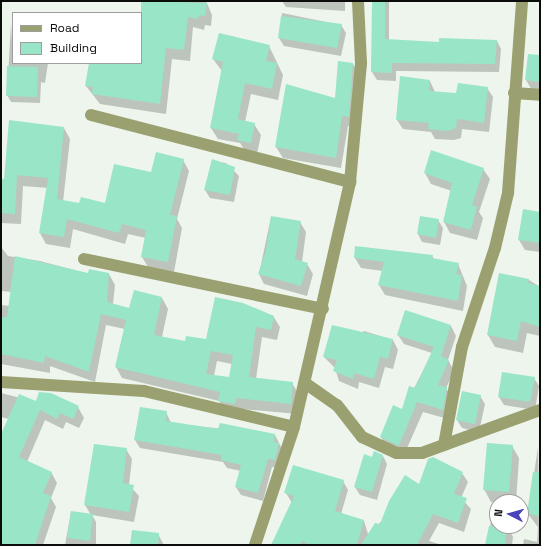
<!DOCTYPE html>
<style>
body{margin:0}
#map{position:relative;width:541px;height:546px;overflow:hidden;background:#edf5ec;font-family:"Space Grotesk",sans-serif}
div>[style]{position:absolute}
.shadow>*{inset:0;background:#0003}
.building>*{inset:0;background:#99e5c8}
.street>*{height:12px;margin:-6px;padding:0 6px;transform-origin:6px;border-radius:6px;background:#9ba070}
span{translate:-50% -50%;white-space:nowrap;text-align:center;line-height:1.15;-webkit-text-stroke:3px #fff;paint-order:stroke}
.frame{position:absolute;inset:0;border:2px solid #0b0d0a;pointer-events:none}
.legend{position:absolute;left:12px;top:12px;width:130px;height:52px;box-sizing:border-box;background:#fff;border:1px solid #9d9e9d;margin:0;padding:5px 7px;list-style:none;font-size:12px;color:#0b0d0a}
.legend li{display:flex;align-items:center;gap:8px;height:20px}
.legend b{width:20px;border:1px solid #9d9e9d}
.north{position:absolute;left:489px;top:494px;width:40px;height:40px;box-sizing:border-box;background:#fff;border:1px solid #9d9e9d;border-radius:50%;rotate:276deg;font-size:11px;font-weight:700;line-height:16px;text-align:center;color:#0b0d0a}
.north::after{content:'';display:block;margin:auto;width:14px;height:18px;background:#4942b9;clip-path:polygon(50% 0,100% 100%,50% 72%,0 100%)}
</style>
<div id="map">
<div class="shadow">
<i style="clip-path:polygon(141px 1px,206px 1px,212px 15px,211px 26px,205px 25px,204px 30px,193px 27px,190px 61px,172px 59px,166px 114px,100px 104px,86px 86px,90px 63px,141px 63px)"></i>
<i style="clip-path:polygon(282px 1px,345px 1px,345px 11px,286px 7px)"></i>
<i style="clip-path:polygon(373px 1px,389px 1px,389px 40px,440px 43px,497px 41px,501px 49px,499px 72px,396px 71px,396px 81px,377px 80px,372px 72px)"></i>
<i style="clip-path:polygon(282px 13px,341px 25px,346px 33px,341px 56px,284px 46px,279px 38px)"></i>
<i style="clip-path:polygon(11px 23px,13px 63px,48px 63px,45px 83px,41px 82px,40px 103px,11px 102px,7px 95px)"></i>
<i style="clip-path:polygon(269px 46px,283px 75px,278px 100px,251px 94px,245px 122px,254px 124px,261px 135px,257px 154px,245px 151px,240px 143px,218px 139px,211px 128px,222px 71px,213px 59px)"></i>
<i style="clip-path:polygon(540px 56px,540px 93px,533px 92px,526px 80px)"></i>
<i style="clip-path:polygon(353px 64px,359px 74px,354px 127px,348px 126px,341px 168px,283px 158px,276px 147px,336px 99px)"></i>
<i style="clip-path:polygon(430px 81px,435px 92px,457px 94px,487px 88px,493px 97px,489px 132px,462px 129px,461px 138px,454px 140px,435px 139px,431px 132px,403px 129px,397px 120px)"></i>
<i style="clip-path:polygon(64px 128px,70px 139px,63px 202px,105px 205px,152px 173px,183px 160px,189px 171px,177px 219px,182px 228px,174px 272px,148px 267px,142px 257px,146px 238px,128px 234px,125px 244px,73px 229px,70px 248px,46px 244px,40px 233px,48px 188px,23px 186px,21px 224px,1px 223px,1px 180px,5px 180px)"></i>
<i style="clip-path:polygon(432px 151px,483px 169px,490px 179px,479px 212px,483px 218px,477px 240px,450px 233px,444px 222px,452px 191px,431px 184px,425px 173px)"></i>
<i style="clip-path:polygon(212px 161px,226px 163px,239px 176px,234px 202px,210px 198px,205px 190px)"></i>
<i style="clip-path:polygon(540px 213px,540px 252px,525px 250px,519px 240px)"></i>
<i style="clip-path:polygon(271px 217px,300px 222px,306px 232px,302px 262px,307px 264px,313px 274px,307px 296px,264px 284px,259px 274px)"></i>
<i style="clip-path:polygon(438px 220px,443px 228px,440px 245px,422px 242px,418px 234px)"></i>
<i style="clip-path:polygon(evenodd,1px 247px,8px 256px,40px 261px,89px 274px,109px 274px,115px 285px,113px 304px,130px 309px,162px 298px,168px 309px,162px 337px,186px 342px,207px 340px,273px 316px,280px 327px,277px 340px,262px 337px,256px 379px,292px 383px,298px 393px,297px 414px,242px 409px,226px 412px,219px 401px,122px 378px,116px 367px,125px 329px,106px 325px,95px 382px,50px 366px,50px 373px,1px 364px,1px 305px,10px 306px,12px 292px,1px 291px,1px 247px,217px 361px,232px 364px,230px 379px,214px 376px,217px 361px)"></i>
<i style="clip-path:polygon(356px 247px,432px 256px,434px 259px,458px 264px,467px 286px,463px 311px,385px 295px,379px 285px,383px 271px,361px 268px,355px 258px)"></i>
<i style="clip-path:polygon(529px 280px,540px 287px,540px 336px,527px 333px,523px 353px,495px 347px,488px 335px)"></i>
<i style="clip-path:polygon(451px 326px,456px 336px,448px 360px,454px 371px,446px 388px,452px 398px,448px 419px,423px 412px,404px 455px,387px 447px,381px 437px,403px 410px,432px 353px,404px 344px,398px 335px)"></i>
<i style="clip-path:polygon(364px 331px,393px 340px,398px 350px,393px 369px,385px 367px,379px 388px,359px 382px,358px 389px,339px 381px,335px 368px,324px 357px)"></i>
<i style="clip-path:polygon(534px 378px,539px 386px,535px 410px,504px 405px,499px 397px)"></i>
<i style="clip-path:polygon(1px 393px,36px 402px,78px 407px,84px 418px,79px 428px,66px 422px,63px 429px,45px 420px,27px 462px,51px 472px,57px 483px,51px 498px,56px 507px,43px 545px,1px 545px,1px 437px,9px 419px,1px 417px)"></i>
<i style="clip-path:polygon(480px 396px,485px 404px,479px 432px,462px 428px,457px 420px)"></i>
<i style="clip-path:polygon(166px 412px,171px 423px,275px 435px,283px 451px,279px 468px,272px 467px,263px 501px,241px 495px,236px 487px,241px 471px,227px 468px,223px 462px,140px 448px,135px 440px)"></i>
<i style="clip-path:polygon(512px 446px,519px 458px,516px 502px,491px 502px,484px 489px)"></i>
<i style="clip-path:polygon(538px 447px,540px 545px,523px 545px,524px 539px,537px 542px,538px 527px,528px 514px)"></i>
<i style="clip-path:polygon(126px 449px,132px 459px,129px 485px,139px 496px,134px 522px,92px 515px,96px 522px,96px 545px,65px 545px,71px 512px,91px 515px,85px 505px)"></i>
<i style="clip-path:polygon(383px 456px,387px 464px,377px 500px,360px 495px,355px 487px,372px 458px)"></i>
<i style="clip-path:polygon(433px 458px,462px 473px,468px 482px,461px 498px,471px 509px,464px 532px,439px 523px,429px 541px,442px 545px,274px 545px,292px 503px,286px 493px,343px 481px,348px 490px,341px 514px,364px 521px,368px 534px,419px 486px)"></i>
<i style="clip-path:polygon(491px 522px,507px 526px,513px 537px,512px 545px,486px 545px)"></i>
<i style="clip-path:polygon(158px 534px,164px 545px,131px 545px)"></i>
</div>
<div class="building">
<i style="clip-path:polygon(141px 1px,207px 3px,205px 16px,199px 15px,198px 19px,188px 17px,184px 50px,166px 48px,160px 104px,92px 94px,93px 87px,85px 86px,89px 63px,141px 63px)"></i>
<i style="clip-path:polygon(372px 1px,385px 1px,385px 39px,439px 42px,439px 38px,497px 40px,495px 64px,392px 63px,392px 73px,371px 72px)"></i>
<i style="clip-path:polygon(281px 16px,342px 24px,337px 48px,278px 38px)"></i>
<i style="clip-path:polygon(219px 33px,270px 45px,266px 61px,277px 63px,272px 89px,245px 83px,238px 119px,255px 123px,251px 143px,237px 140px,239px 134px,210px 128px,223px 62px,212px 59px)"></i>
<i style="clip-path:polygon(528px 54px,540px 55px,540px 82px,525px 80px)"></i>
<i style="clip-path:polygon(338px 61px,353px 63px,349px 117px,342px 116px,336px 158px,275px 147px,286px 84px,335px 98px)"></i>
<i style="clip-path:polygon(7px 66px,38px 67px,37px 97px,6px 96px)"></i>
<i style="clip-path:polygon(400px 76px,430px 80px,429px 91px,456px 93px,458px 83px,488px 87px,484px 123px,457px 119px,456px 128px,448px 131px,428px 129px,429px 123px,396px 120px)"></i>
<i style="clip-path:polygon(9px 120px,64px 127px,57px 199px,79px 203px,81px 197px,105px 203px,114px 164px,151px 172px,156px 152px,184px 159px,170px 215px,177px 216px,168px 262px,141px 257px,146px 230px,122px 224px,119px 233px,67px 219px,64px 237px,39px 233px,48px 178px,17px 175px,15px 214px,1px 213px,1px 179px,4px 179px)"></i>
<i style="clip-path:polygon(431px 150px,484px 168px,472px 205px,477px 207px,471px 230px,443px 222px,452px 183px,424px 173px)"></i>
<i style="clip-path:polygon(212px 159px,235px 167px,230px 195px,204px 190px)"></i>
<i style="clip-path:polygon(523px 209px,540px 212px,540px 243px,518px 240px)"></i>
<i style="clip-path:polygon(271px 216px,301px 221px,295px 259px,308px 263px,301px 286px,258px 274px,266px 251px)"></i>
<i style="clip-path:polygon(420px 216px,439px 219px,436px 238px,417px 234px)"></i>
<i style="clip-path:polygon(355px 246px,433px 255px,432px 258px,459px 263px,456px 274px,462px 275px,458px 301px,378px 285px,384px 262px,354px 258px)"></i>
<i style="clip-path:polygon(evenodd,15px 256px,88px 273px,89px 269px,109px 273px,107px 302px,129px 308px,134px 290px,162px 297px,154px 335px,185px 341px,186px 336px,206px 339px,215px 297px,243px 303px,274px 316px,271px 330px,256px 327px,249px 377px,293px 382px,291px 404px,236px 398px,235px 404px,223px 402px,218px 401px,220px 392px,115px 367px,126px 320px,101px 314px,89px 372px,45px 356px,44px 363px,1px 354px,1px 317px,7px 317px,15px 256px,211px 351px,233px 355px,229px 377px,206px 374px,211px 351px)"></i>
<i style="clip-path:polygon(499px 273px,529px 279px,528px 283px,540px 286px,540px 327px,521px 321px,517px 341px,487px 335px)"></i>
<i style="clip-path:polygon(405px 310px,451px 325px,441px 356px,449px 360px,438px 385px,447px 387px,443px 410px,417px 402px,399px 446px,380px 437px,393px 405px,402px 409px,409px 386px,415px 388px,434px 347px,397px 335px)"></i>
<i style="clip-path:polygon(332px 325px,393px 339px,388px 359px,380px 357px,374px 379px,354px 373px,353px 379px,333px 371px,337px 360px,323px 357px)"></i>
<i style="clip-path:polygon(502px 372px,535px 377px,530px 402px,498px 397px)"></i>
<i style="clip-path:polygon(462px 391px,481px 395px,475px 424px,456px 420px)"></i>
<i style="clip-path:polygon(39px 392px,51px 393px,79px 406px,73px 419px,60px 413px,57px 419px,40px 410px,19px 457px,52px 472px,43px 493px,51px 496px,35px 545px,1px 545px,1px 434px,19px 394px,36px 401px)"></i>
<i style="clip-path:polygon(140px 407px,167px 411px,166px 421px,218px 429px,220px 423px,275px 434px,274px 442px,279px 443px,275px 460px,268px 459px,258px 493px,235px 487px,241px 465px,221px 460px,222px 455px,134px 440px)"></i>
<i style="clip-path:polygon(487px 443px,513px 445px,509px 492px,483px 490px)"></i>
<i style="clip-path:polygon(94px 444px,127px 448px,123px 483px,134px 485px,129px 512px,84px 505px)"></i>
<i style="clip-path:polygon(374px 451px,383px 455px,372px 492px,354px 487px,364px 454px,372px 457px)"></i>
<i style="clip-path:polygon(433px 457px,463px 472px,454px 494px,467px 498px,458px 523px,433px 514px,417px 545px,361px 545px,375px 523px,380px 524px,389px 501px,405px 475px,419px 484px,428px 459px)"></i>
<i style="clip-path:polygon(293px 465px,344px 480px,335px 511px,364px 520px,357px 545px,310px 545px,302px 541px,300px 545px,271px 545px,294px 496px,284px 493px)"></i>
<i style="clip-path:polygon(533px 472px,540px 472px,540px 516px,527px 514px)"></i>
<i style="clip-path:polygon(71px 511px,93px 514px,90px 541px,67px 538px)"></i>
<i style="clip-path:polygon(489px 526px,507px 526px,505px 545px,485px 545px)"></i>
<i style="clip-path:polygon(132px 530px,159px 533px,158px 545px,130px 545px)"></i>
</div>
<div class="street">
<i style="left:514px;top:93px;width:26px;rotate:4deg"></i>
<i style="left:91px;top:115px;width:268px;rotate:14.5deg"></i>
<i style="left:84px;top:259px;width:244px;rotate:11.8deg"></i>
<i style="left:1px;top:382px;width:143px;rotate:3.6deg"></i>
<i style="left:144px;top:391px;width:154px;rotate:13.5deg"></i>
<i style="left:305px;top:383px;width:39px;rotate:35deg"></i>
<i style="left:337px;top:405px;width:41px;rotate:52deg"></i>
<i style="left:362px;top:437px;width:38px;rotate:25deg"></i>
<i style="left:397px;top:453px;width:25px"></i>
<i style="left:422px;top:453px;width:126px;rotate:-20deg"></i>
<i style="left:444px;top:445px;width:100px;rotate:-79.6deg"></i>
<i style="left:462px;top:347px;width:104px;rotate:-71.6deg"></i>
<i style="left:495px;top:248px;width:57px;rotate:-76.7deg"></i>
<i style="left:508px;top:193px;width:193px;rotate:-85.8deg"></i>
<i style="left:255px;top:545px;width:124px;rotate:-71.7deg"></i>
<i style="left:294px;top:427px;width:251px;rotate:-77.1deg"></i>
<i style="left:350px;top:182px;width:120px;rotate:-84.7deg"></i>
<i style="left:361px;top:63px;width:62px;rotate:-92.8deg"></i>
</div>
<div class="frame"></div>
<ul class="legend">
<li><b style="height:5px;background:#9ba070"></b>Road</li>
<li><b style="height:11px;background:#99e5c8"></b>Building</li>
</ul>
<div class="north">N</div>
</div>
